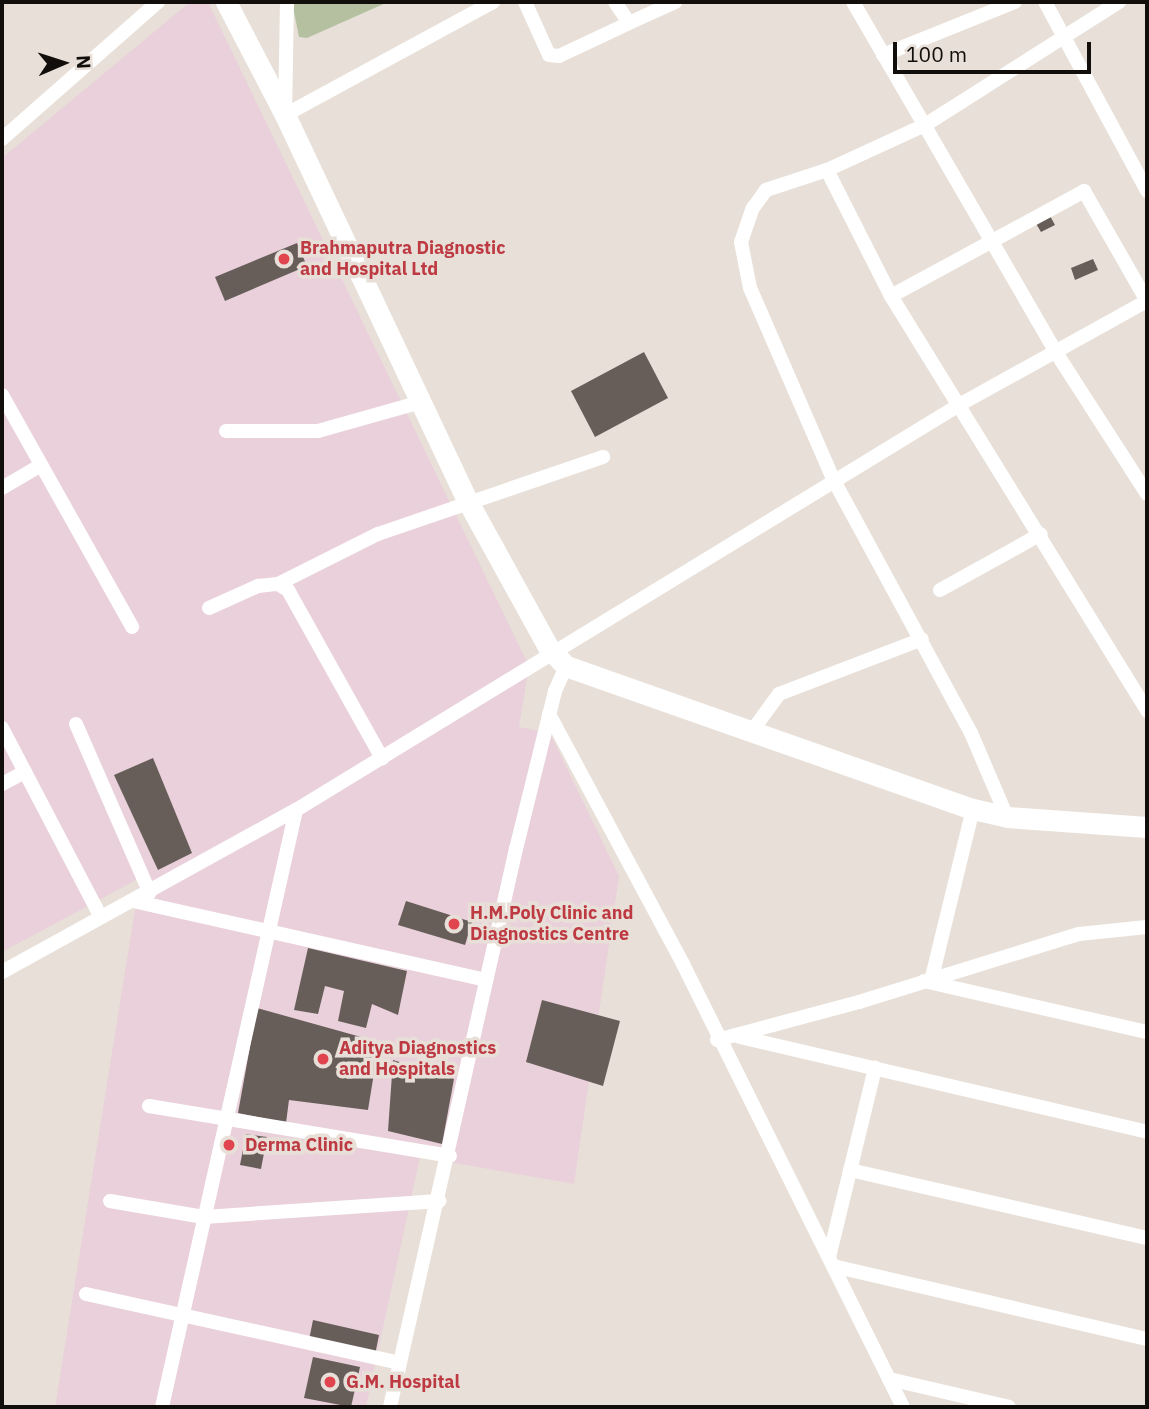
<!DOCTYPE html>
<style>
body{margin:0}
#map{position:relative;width:1149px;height:1409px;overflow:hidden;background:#e8e0d8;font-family:"IBM Plex Sans",sans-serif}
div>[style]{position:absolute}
.industrial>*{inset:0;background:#e9d0da}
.green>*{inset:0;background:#b5c0a0}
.building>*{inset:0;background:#675e5a}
.minor>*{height:14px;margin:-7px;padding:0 7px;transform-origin:7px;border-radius:7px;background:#fff}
.secondary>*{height:21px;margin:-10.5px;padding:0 10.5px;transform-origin:10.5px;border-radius:10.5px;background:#fff}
.dots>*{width:19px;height:19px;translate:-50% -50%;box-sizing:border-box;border:4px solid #e8e0d8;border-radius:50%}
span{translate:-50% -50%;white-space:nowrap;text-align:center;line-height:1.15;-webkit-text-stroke:7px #e8e0d8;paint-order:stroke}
.health-label{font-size:18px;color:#be3a42;font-weight:700}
.left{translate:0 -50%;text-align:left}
.frame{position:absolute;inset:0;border:4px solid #110e0b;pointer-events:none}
.north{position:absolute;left:28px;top:28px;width:70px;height:70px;-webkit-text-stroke:5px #e8e0d8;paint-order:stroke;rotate:87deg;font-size:19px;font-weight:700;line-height:28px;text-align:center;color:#110e0b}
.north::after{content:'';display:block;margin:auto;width:24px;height:32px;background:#110e0b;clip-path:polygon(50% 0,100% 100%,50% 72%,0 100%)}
.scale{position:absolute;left:893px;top:42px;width:198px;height:32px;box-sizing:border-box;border:4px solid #110e0b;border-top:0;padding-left:9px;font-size:21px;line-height:24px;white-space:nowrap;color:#110e0b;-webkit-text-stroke:5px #e8e0d8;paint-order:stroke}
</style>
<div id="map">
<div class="industrial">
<i style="clip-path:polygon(190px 2px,208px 2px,529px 666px,519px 727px,550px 733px,619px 876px,574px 1184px,420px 1157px,366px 1407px,55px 1407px,140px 878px,2px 952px,2px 158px)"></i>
</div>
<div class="green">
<i style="clip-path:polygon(292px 2px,388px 2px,307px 38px,299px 37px)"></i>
</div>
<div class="building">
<i style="clip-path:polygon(1049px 214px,1055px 225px,1041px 232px,1035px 222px)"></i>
<i style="clip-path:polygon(297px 243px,307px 266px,225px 301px,215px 277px)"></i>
<i style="clip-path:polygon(1093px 259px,1098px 270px,1075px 280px,1071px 268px)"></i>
<i style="clip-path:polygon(644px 352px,668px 398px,595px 437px,571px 391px)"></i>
<i style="clip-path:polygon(153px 758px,192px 853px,158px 870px,114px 775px)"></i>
<i style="clip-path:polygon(406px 901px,472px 922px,465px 945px,398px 925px)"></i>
<i style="clip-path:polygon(308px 948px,407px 971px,398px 1015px,372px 1004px,366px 1028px,338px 1021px,344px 991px,325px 986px,318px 1014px,294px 1010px)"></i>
<i style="clip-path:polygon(542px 1000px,620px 1021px,603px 1086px,526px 1062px)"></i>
<i style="clip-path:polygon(257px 1008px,379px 1042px,368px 1110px,289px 1100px,286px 1123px,238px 1113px)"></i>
<i style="clip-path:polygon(393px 1060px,454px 1079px,442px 1144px,388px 1131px)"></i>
<i style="clip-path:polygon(246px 1134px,267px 1137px,261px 1169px,240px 1165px)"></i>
<i style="clip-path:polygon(313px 1320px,379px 1335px,375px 1355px,309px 1340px)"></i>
<i style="clip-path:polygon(313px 1357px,360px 1367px,351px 1407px,304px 1398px)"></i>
</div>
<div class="minor">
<i style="left:287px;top:2px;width:113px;rotate:91deg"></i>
<i style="left:285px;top:115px;width:237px;rotate:-28.5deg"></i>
<i style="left:525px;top:2px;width:58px;rotate:65.6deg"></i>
<i style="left:549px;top:55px;width:10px;rotate:6deg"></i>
<i style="left:559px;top:56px;width:77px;rotate:-25.2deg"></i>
<i style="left:615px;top:2px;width:25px;rotate:56deg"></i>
<i style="left:629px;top:23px;width:51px;rotate:-24.5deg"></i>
<i style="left:853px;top:2px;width:403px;rotate:59.9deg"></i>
<i style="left:1055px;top:351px;width:170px;rotate:57.2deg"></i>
<i style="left:1045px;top:2px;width:215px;rotate:61.6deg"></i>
<i style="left:883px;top:55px;width:142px;rotate:-21.9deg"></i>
<i style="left:2px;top:139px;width:208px;rotate:-41.3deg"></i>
<i style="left:827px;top:170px;width:141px;rotate:63.1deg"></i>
<i style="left:891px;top:296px;width:488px;rotate:58.3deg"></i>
<i style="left:891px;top:296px;width:220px;rotate:-28.5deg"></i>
<i style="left:1084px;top:191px;width:127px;rotate:60.2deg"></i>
<i style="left:2px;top:395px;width:266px;rotate:60.7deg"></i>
<i style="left:226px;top:431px;width:92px"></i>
<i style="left:318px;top:431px;width:107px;rotate:-15.7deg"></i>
<i style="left:2px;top:488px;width:45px;rotate:-30.5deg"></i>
<i style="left:278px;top:584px;width:112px;rotate:-26.6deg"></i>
<i style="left:378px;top:534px;width:238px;rotate:-18.9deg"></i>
<i style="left:940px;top:590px;width:115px;rotate:-29deg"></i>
<i style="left:209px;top:608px;width:54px;rotate:-24.2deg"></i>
<i style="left:258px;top:586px;width:20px;rotate:-6deg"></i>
<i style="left:278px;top:584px;width:12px;rotate:31deg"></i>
<i style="left:288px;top:590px;width:193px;rotate:60.8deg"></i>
<i style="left:549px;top:714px;width:284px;rotate:61.8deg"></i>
<i style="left:683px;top:964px;width:495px;rotate:63.6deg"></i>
<i style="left:76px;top:724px;width:184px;rotate:66.4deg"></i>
<i style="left:2px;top:728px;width:213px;rotate:62.4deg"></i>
<i style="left:752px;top:731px;width:46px;rotate:-53.9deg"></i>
<i style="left:779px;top:694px;width:153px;rotate:-21deg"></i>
<i style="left:2px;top:784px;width:26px;rotate:-28deg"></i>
<i style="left:1007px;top:817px;width:91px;rotate:-113.2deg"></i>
<i style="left:971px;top:733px;width:287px;rotate:-118.5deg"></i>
<i style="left:834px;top:481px;width:210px;rotate:-113.5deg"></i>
<i style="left:750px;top:288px;width:47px;rotate:-101.1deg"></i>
<i style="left:741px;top:242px;width:36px;rotate:-71deg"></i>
<i style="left:753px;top:208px;width:22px;rotate:-54deg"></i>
<i style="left:766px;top:190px;width:64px;rotate:-18.2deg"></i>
<i style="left:827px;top:170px;width:108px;rotate:-24.7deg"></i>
<i style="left:925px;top:125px;width:230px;rotate:-32.4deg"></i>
<i style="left:133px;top:901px;width:362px;rotate:12.6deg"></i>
<i style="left:2px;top:972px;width:336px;rotate:-28.9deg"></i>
<i style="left:296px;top:810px;width:777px;rotate:-31.42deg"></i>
<i style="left:959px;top:405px;width:215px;rotate:-29deg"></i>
<i style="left:932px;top:977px;width:173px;rotate:-76.3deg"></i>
<i style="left:924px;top:981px;width:229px;rotate:12.9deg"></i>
<i style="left:740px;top:1037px;width:418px;rotate:13.1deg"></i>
<i style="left:717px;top:1040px;width:147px;rotate:-15deg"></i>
<i style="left:859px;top:1002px;width:230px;rotate:-17.2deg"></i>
<i style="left:1079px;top:934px;width:68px;rotate:-5.9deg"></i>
<i style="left:149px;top:1106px;width:305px;rotate:9.4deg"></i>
<i style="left:850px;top:1170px;width:305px;rotate:12.9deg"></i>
<i style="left:110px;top:1201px;width:95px;rotate:9.7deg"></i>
<i style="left:204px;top:1217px;width:236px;rotate:-3.9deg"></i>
<i style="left:829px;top:1257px;width:195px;rotate:-76.3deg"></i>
<i style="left:833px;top:1266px;width:322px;rotate:13.1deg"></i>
<i style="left:86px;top:1294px;width:321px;rotate:12.4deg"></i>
<i style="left:889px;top:1379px;width:123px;rotate:13.1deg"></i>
<i style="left:162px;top:1407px;width:612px;rotate:-77.35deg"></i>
<i style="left:390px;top:1407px;width:572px;rotate:-77.28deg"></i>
<i style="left:516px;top:849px;width:163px;rotate:-76.1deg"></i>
<i style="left:555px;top:691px;width:27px;rotate:-66deg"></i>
</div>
<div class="secondary">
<i style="left:226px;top:2px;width:127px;rotate:62.4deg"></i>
<i style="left:285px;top:115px;width:426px;rotate:64.7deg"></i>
<i style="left:467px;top:500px;width:168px;rotate:61.1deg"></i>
<i style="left:548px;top:647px;width:26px;rotate:47deg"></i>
<i style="left:566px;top:666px;width:431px;rotate:19.4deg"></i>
<i style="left:973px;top:809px;width:35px;rotate:13deg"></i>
<i style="left:1007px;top:817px;width:140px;rotate:4.1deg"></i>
</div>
<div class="dots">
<i style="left:284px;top:259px;background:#e0444e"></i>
<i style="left:454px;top:924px;background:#e0444e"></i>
<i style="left:323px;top:1059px;background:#e0444e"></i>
<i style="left:229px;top:1145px;background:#e0444e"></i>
<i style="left:330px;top:1382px;background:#e0444e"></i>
</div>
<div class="health-label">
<span class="left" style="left:300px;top:259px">Brahmaputra Diagnostic<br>and Hospital Ltd</span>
<span class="left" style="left:470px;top:924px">H.M.Poly Clinic and<br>Diagnostics Centre</span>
<span class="left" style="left:339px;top:1059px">Aditya Diagnostics<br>and Hospitals</span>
<span class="left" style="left:245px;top:1145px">Derma Clinic</span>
<span class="left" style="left:346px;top:1382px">G.M. Hospital</span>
</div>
<div class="frame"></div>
<div class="north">N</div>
<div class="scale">100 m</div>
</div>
